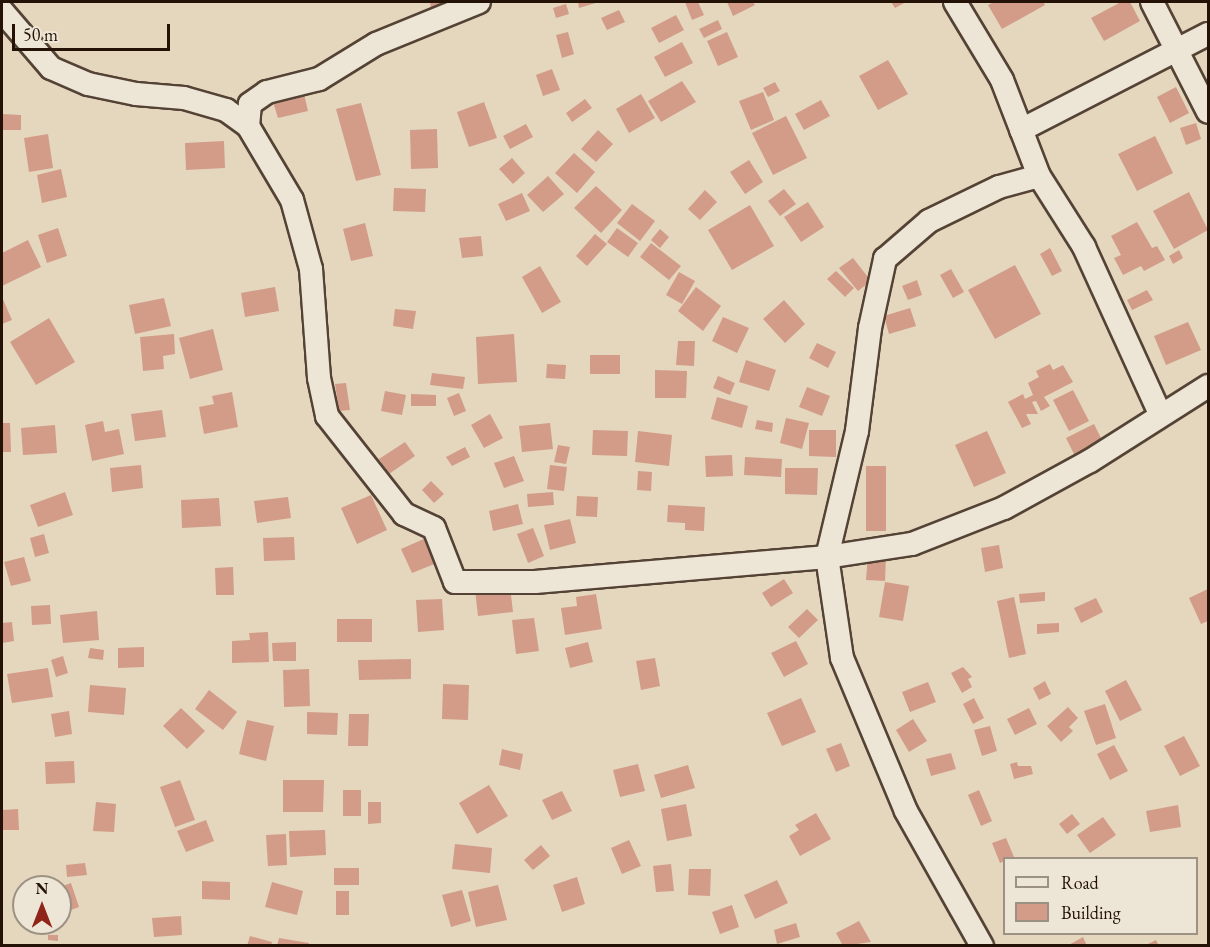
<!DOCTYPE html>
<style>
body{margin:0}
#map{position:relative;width:1210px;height:947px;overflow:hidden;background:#e4d7be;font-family:"EB Garamond",serif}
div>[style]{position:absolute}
.building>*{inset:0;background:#d29c89}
.roads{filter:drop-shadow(2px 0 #544335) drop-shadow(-2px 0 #544335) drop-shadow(0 2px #544335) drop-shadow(0 -2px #544335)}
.street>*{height:22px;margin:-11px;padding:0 11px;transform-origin:11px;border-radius:11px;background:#ede5d5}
span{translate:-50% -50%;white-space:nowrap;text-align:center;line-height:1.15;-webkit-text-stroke:4.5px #ede5d5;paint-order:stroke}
.frame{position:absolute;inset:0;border:3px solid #241207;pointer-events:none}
.legend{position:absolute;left:1003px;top:857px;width:195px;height:78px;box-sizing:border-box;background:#ede5d5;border:2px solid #9d9183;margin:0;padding:8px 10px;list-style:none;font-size:18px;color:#241207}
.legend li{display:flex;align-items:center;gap:12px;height:30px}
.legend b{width:30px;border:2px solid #9d9183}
.north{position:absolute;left:12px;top:875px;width:60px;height:60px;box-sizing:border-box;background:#ede5d5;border:2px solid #9d9183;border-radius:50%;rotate:0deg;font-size:16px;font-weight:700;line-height:24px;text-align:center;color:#241207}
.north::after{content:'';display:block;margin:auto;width:21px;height:27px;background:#8f2418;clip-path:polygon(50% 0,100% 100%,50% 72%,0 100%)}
.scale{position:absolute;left:12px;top:24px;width:158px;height:27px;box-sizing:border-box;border:3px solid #241207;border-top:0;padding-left:8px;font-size:18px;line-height:21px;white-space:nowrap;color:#241207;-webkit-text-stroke:4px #ede5d5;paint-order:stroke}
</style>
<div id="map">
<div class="building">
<i style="clip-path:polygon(430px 2px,445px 2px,446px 9px,431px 10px)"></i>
<i style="clip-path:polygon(578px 2px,599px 2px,579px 8px)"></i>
<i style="clip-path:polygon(685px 2px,698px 2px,704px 15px,692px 20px)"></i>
<i style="clip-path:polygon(727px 2px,753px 2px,755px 5px,733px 16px)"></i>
<i style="clip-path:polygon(891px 2px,906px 2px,895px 8px)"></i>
<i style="clip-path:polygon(994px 2px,1043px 2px,1045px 5px,1002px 29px,988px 5px)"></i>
<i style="clip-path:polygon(1121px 2px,1130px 2px,1140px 21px,1104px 41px,1091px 18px)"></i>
<i style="clip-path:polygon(566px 4px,569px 14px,556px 18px,553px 8px)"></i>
<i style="clip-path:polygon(619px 10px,625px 22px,607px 30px,601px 18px)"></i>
<i style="clip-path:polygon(676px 15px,684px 30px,659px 43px,651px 28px)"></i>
<i style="clip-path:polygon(718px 20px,722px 29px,704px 38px,699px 29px)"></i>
<i style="clip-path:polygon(568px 32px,574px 54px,562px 58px,556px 35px)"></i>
<i style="clip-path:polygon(727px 32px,738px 57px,718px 66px,707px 41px)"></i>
<i style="clip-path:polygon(682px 42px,693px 63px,665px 77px,654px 57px)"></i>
<i style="clip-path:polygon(888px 60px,908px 94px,878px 110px,859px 76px)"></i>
<i style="clip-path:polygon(552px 69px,560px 90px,543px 96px,536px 75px)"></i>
<i style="clip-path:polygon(682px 81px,696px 102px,661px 122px,648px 101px)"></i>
<i style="clip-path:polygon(775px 82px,780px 91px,768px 97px,763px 88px)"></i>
<i style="clip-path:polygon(1176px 87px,1189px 113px,1170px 123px,1157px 97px)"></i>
<i style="clip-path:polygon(763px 92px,774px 120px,751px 130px,739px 101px)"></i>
<i style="clip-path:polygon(304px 94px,308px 111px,278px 118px,273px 102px)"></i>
<i style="clip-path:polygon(641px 94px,655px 118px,629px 133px,616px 109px)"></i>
<i style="clip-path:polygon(585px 99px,592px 108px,572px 122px,566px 113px)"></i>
<i style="clip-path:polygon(821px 100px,830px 116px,804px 130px,795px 114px)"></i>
<i style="clip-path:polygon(484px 102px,497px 138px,469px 147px,457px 112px)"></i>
<i style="clip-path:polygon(361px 103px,381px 175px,356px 181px,336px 109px)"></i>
<i style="clip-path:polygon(2px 114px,21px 115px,21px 130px,2px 130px)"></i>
<i style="clip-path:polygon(786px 116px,807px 158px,773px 175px,752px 133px)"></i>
<i style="clip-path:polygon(1196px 123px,1201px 139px,1186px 145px,1180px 128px)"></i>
<i style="clip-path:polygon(526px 124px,533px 137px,510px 149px,503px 136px)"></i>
<i style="clip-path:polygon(437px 129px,438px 168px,411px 169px,410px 130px)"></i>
<i style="clip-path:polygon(598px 130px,613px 144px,596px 162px,581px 149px)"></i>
<i style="clip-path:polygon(48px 134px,53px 168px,29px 172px,24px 138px)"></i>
<i style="clip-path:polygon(1155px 136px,1173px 173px,1137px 191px,1118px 154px)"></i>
<i style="clip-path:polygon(224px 141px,225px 168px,186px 170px,185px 143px)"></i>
<i style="clip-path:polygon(574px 153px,595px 172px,577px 193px,555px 173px)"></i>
<i style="clip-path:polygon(512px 158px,525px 173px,513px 184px,499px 169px)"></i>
<i style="clip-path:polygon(749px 160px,763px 182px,745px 194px,730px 172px)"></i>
<i style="clip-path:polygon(61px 169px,67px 197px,42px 203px,37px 175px)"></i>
<i style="clip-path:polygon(548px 176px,564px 194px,543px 212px,527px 195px)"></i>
<i style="clip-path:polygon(596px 186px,622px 210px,601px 233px,574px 208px)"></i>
<i style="clip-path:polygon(394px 188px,426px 189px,425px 212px,393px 211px)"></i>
<i style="clip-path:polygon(784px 189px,796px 204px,780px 216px,768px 201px)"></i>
<i style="clip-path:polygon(705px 190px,717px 202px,700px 220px,688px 209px)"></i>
<i style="clip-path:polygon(1189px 192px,1208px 230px,1174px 249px,1153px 211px)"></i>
<i style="clip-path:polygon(522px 193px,530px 211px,506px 221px,498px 204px)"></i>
<i style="clip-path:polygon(808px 202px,824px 227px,801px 242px,784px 217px)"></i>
<i style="clip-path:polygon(632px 204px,655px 221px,640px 241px,617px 223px)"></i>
<i style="clip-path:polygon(750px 205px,774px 246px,732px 270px,708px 230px)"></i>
<i style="clip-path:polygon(1137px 222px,1152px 248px,1157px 246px,1165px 260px,1144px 271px,1141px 266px,1123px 275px,1114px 258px,1121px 255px,1111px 236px)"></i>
<i style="clip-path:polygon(365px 223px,373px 256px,351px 261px,343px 229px)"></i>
<i style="clip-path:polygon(58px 228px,67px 256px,47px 263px,38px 235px)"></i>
<i style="clip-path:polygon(617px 228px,638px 243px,628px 257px,607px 242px)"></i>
<i style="clip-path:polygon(660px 229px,669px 237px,660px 248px,651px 240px)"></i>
<i style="clip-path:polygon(595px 234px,607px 244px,587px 266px,576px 256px)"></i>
<i style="clip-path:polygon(481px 236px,483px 256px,462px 258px,459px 238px)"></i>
<i style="clip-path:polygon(28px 240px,41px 267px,2px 286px,2px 253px)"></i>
<i style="clip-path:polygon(651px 243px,681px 266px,669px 280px,640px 257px)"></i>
<i style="clip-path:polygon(1050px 248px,1062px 271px,1052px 276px,1040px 254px)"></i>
<i style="clip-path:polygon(1179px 250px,1183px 258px,1173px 264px,1169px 256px)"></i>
<i style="clip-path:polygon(853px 258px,871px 281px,858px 291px,839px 268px)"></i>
<i style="clip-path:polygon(1015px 265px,1041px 314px,995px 339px,968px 290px)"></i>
<i style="clip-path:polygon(540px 266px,561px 302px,542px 313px,522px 277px)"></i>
<i style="clip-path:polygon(951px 269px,964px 292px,953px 298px,940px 275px)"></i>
<i style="clip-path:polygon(836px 271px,854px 288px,845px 297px,827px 279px)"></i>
<i style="clip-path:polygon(679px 272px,695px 281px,682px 304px,666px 295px)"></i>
<i style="clip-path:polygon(917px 280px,922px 295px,908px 300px,902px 286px)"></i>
<i style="clip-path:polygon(275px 287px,279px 311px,245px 317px,241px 293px)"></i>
<i style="clip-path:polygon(696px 287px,721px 306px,703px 331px,678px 311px)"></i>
<i style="clip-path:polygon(1147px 290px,1153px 300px,1132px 310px,1127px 300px)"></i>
<i style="clip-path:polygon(2px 297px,12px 320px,2px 324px)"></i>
<i style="clip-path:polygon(164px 298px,171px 326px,135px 334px,129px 305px)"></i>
<i style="clip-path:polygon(784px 300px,805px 324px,785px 343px,763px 319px)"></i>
<i style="clip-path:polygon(910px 308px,916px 326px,889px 334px,884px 316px)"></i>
<i style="clip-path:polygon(395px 309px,416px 311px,413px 329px,393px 326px)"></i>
<i style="clip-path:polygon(723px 317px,749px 328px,737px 353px,712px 341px)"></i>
<i style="clip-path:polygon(49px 318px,75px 362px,36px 385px,10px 342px)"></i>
<i style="clip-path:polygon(1188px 322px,1201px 350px,1166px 365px,1154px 336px)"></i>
<i style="clip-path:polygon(213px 329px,223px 370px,190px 379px,179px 338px)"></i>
<i style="clip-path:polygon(174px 334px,175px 354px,163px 356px,164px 369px,143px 371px,140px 337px)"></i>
<i style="clip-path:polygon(514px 334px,517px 382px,478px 384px,476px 337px)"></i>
<i style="clip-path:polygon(678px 341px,695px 341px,694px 366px,676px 365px)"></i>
<i style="clip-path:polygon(817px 343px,836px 352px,828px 368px,809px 358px)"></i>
<i style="clip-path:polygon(590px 355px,620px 355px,620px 374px,590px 374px)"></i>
<i style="clip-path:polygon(746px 360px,776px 370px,769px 391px,739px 382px)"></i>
<i style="clip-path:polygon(547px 364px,566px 365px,565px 379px,546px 378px)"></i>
<i style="clip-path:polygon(1050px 364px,1053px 370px,1063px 365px,1073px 382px,1044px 397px,1050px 406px,1041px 411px,1036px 401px,1032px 402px,1038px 414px,1026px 414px,1031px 424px,1022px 428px,1008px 402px,1023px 394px,1025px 399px,1033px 395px,1028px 383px,1039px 377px,1036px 371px)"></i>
<i style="clip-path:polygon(655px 370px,687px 371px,686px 398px,655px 398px)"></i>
<i style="clip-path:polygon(432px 373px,465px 377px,463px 389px,430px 385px)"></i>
<i style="clip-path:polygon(718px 376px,735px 383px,730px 395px,713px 388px)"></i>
<i style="clip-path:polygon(346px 383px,350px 410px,339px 411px,335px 384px)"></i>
<i style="clip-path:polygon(807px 387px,830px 396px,822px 416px,799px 407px)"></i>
<i style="clip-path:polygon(1073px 390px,1089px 421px,1069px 431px,1053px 400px)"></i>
<i style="clip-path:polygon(385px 391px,406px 395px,402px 415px,381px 411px)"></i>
<i style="clip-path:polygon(232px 392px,238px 427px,204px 434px,199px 407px,214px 404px,212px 396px)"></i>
<i style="clip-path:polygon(459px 393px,466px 411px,454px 416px,447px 398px)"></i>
<i style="clip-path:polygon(411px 394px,436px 395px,436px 406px,411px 406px)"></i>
<i style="clip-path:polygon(717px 397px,748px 406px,742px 428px,711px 419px)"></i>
<i style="clip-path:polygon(162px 410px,166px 437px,135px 441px,131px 414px)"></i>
<i style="clip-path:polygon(490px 414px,503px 438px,484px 448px,471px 425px)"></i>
<i style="clip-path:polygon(786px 418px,809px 423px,802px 449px,780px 443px)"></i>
<i style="clip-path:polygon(757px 420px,773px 423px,772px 432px,755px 429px)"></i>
<i style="clip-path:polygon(103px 421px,105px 432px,119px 429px,124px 454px,92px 461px,85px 425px)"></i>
<i style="clip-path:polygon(2px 423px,10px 423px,11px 452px,2px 452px)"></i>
<i style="clip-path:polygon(550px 423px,553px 449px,522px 452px,519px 426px)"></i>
<i style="clip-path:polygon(1094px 424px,1103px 442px,1075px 456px,1066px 438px)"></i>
<i style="clip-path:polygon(55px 425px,57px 453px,23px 455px,21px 428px)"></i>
<i style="clip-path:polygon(593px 430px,628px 431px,627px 456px,592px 455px)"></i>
<i style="clip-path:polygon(809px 430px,836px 430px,836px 457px,809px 456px)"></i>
<i style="clip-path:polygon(638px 431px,672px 435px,669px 466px,635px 462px)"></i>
<i style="clip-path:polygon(987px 431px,1006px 473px,974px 487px,955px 445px)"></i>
<i style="clip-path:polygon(405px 442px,415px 456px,389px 474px,379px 459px)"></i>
<i style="clip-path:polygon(558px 445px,570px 447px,566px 464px,554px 462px)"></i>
<i style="clip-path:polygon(465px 447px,470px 457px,452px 466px,446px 457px)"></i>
<i style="clip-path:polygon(732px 455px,733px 476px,706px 477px,705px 456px)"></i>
<i style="clip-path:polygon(514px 456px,524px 481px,504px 488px,494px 463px)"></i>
<i style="clip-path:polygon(745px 457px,782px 459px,781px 477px,744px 475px)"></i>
<i style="clip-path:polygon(141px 465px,143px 488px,112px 492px,110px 468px)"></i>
<i style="clip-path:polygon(550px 465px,567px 467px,564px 491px,547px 489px)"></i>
<i style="clip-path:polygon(866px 466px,886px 466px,886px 531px,866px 531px)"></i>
<i style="clip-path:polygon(785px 468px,818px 468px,817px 495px,785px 494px)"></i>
<i style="clip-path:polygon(638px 471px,652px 472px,651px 491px,637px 490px)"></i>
<i style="clip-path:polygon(431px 481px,444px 494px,434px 503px,422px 490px)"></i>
<i style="clip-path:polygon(65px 492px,73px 515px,38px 527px,30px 505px)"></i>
<i style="clip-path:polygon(553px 492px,554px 505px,528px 507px,527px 494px)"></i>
<i style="clip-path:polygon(371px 495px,387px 530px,357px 544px,341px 508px)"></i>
<i style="clip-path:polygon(577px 496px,598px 497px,597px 517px,576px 516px)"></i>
<i style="clip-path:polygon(288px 497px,291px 518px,257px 523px,254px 501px)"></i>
<i style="clip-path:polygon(219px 498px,221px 526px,182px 528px,181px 500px)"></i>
<i style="clip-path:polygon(518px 504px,523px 524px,493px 531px,489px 511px)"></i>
<i style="clip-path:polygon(668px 505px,705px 507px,704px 531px,685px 530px,685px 523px,667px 522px)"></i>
<i style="clip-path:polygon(570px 519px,576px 543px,550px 550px,544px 525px)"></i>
<i style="clip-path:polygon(533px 528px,544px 556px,528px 563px,517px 534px)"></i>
<i style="clip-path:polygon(44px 534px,49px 553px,35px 557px,30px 538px)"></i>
<i style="clip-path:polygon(294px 537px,295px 560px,264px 561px,263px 538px)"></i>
<i style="clip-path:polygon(426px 538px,437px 563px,412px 573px,401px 549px)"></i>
<i style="clip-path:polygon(999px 545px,1003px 568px,985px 572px,981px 548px)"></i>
<i style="clip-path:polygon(868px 554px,886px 555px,885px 581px,866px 580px)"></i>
<i style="clip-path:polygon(24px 557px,31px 581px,11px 586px,4px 562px)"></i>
<i style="clip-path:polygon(233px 567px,234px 595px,216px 595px,215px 568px)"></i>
<i style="clip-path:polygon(784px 579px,793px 593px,771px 607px,762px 593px)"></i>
<i style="clip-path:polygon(885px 582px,909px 586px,903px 621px,879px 617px)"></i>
<i style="clip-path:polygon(510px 586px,513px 612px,478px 616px,475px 590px)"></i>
<i style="clip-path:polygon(1208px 589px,1208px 621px,1201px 624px,1189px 598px)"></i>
<i style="clip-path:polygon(1045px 592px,1045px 601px,1020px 603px,1019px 594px)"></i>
<i style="clip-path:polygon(596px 594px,602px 629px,565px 635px,561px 608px,577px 606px,576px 597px)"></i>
<i style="clip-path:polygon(1014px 597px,1026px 654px,1009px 658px,997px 601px)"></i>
<i style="clip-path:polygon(1096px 598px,1103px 612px,1081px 623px,1074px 608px)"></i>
<i style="clip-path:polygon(442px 599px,444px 630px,418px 632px,416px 600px)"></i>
<i style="clip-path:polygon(50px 605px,51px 624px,32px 625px,31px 606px)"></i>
<i style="clip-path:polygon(807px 609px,818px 620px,799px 638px,788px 627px)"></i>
<i style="clip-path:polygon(97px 611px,99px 640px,63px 643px,60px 615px)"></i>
<i style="clip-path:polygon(534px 618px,539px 651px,516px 654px,512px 620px)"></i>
<i style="clip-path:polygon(337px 619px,372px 619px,372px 642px,337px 642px)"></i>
<i style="clip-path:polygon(12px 622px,14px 641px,2px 643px,2px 623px)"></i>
<i style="clip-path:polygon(1059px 623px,1059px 632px,1037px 634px,1037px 624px)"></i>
<i style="clip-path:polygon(268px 632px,269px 662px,232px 663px,232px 641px,250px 640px,249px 633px)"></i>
<i style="clip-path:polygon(796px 641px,808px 664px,784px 677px,771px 653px)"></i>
<i style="clip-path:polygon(296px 642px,296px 661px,273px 661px,272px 643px)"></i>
<i style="clip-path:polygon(588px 642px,593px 662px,570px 668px,565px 648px)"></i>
<i style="clip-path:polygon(144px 647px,144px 667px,118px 668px,118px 648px)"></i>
<i style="clip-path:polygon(90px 648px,104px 650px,103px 660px,88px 658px)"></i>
<i style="clip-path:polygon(63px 656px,68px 673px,56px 677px,51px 660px)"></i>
<i style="clip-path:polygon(655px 658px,660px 686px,641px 690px,636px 661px)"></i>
<i style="clip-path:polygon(411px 659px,411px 679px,359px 680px,358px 660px)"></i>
<i style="clip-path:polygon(963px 667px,972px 677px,968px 679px,972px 687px,962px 693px,951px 673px)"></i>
<i style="clip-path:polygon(48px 668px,53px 697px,12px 703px,7px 674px)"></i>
<i style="clip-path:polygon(309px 669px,310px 706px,284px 707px,283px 670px)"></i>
<i style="clip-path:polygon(1126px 680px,1142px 710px,1120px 721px,1105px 691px)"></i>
<i style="clip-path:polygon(1045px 681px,1051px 694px,1039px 700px,1033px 688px)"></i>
<i style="clip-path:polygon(928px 682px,936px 702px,910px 712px,902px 692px)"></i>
<i style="clip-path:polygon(443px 684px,469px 685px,468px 720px,442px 719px)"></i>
<i style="clip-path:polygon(90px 685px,126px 688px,124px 715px,88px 712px)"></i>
<i style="clip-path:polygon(209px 690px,237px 712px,223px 730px,195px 709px)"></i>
<i style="clip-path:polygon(801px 698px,816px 732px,782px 746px,767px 713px)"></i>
<i style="clip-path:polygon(974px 698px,984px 718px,973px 724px,963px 704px)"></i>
<i style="clip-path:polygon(1105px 704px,1116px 738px,1096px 745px,1084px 711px)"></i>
<i style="clip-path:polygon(1068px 707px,1078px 718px,1069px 727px,1073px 731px,1061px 742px,1047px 726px)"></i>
<i style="clip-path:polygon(181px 708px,205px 731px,187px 749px,163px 726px)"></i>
<i style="clip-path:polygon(1029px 708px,1037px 724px,1015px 735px,1007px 719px)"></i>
<i style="clip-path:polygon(69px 711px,72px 734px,55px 737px,51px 714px)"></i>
<i style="clip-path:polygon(307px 712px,338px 713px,337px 735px,307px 734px)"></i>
<i style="clip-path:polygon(349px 714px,369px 714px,368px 746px,348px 746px)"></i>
<i style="clip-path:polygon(913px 719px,927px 741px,909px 752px,896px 730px)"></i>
<i style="clip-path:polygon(247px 720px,274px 726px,266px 761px,239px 754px)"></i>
<i style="clip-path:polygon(990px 726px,997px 751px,982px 756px,974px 730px)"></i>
<i style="clip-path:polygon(1184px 736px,1200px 766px,1180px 776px,1164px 746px)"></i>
<i style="clip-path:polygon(841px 743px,850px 766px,836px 772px,826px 749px)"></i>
<i style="clip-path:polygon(1114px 745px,1128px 771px,1110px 780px,1097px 754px)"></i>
<i style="clip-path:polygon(502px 749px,523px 754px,520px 770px,499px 765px)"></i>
<i style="clip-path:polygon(951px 753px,956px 769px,931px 776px,926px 759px)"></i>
<i style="clip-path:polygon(74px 761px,75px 783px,46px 784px,45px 762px)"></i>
<i style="clip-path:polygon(1017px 762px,1018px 766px,1031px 766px,1033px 774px,1014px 779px,1010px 764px)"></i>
<i style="clip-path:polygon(638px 764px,645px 791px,620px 797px,613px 770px)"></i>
<i style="clip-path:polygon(688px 765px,695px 788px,661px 798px,654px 775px)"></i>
<i style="clip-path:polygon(180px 780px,195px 820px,175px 827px,160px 787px)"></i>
<i style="clip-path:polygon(283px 780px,324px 780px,323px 812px,283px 812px)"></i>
<i style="clip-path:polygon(489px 785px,508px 816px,477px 834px,459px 803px)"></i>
<i style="clip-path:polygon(343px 790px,361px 790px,361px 816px,343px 816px)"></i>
<i style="clip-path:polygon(979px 790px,992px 821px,981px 826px,968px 795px)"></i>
<i style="clip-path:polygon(562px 791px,572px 811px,552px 820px,542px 800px)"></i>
<i style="clip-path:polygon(96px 802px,116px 804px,114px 832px,93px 831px)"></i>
<i style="clip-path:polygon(368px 802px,381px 802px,381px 823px,368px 824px)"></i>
<i style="clip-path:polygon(686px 804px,692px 836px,667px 841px,661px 809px)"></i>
<i style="clip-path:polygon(1178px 805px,1181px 827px,1150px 832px,1146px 811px)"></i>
<i style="clip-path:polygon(18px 809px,19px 830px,2px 830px,2px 810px)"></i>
<i style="clip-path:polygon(816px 813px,831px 839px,800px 856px,789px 836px,799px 830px,795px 825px)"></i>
<i style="clip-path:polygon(1072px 814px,1080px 824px,1067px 834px,1059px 824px)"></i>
<i style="clip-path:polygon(1103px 817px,1116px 835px,1090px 853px,1077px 835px)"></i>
<i style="clip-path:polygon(206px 820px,214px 841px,186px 852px,177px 831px)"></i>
<i style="clip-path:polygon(325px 830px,326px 855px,290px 857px,289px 831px)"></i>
<i style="clip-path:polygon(286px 834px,287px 865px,268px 866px,266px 835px)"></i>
<i style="clip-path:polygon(1006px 838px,1014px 857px,1000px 863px,992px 843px)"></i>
<i style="clip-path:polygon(629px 840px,641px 866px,622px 874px,611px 848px)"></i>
<i style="clip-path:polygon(455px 844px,492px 848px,490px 873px,452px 869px)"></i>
<i style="clip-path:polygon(541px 845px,550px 856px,533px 870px,524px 860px)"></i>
<i style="clip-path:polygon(85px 863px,87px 875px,67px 877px,66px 865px)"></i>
<i style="clip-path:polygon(671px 864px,674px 891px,656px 892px,653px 866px)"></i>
<i style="clip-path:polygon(334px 868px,359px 868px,359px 885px,334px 885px)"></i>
<i style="clip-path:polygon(689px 869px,711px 869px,710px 896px,688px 895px)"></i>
<i style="clip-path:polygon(577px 877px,585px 904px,562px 912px,553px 885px)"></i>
<i style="clip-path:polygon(777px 880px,788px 903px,755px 919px,744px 895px)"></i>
<i style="clip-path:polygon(202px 881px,230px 882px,230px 900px,202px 899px)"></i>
<i style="clip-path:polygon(272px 882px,303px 891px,297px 915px,265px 907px)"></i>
<i style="clip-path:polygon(71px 883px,79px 907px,60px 914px,60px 887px)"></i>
<i style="clip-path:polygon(498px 885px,507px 920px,476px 927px,468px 892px)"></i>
<i style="clip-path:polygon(462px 890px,471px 921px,451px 927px,442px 895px)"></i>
<i style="clip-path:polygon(336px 891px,349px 891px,349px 915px,336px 915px)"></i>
<i style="clip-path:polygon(732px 905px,739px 927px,720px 934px,712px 912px)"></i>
<i style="clip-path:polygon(181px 916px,182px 935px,154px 937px,152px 918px)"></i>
<i style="clip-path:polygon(859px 921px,871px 942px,843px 946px,836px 933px)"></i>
<i style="clip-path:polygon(796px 923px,800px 937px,777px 944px,774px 930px)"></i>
<i style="clip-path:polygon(48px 935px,58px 935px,58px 941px,48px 940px)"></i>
<i style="clip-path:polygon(250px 936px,272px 942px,271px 946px,247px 946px)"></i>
<i style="clip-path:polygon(1083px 937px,1087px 946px,1067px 946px)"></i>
<i style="clip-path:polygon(279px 938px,309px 943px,308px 946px,277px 946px)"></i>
<i style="clip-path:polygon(1156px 940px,1159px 946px,1144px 946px)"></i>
</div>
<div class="roads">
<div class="street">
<i style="left:479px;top:2px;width:111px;rotate:157.8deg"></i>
<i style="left:376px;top:44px;width:67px;rotate:148.4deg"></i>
<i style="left:319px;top:79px;width:54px;rotate:166deg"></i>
<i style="left:267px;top:92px;width:21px;rotate:145deg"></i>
<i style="left:250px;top:104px;width:22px;rotate:95deg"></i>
<i style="left:248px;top:126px;width:86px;rotate:59.3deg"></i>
<i style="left:292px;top:200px;width:72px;rotate:74.6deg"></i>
<i style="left:311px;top:269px;width:109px;rotate:85.8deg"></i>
<i style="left:319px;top:378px;width:39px;rotate:78deg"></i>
<i style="left:327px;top:416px;width:125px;rotate:51.8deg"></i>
<i style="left:404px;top:514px;width:33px;rotate:25deg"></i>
<i style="left:434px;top:528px;width:58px;rotate:68.7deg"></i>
<i style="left:455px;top:582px;width:80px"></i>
<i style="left:535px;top:582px;width:293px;rotate:-4.9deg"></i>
<i style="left:827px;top:557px;width:86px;rotate:-8.7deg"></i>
<i style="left:912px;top:544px;width:99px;rotate:-21.4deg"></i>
<i style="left:1004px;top:508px;width:98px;rotate:-28.7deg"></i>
<i style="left:1090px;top:461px;width:140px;rotate:-32.4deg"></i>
<i style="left:955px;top:2px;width:91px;rotate:58.9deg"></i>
<i style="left:1002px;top:80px;width:103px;rotate:68.9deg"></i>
<i style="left:1039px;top:176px;width:84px;rotate:57.6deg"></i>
<i style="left:1084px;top:247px;width:183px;rotate:65.5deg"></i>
<i style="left:1152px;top:2px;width:123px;rotate:63deg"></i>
<i style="left:2px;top:11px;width:75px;rotate:49.3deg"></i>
<i style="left:51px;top:68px;width:40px;rotate:23.4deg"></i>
<i style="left:88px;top:84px;width:49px;rotate:11.8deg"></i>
<i style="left:136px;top:94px;width:48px;rotate:4.8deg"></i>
<i style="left:184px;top:98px;width:44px;rotate:15.9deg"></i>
<i style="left:226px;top:110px;width:27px;rotate:36deg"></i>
<i style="left:1021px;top:130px;width:210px;rotate:-27.2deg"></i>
<i style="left:982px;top:946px;width:155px;rotate:-119.4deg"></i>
<i style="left:906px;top:811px;width:166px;rotate:-112.7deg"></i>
<i style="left:842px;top:658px;width:102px;rotate:-98.4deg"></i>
<i style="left:827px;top:557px;width:130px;rotate:-76.6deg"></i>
<i style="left:857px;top:431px;width:104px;rotate:-82.8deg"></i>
<i style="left:870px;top:328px;width:71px;rotate:-77.7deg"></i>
<i style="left:885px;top:259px;width:58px;rotate:-40.8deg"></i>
<i style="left:929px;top:221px;width:78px;rotate:-25.9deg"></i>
<i style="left:999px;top:187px;width:41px;rotate:-15.4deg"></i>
</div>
</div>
<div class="frame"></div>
<ul class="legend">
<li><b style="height:8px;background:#ede5d5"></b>Road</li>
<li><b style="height:16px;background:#d29c89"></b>Building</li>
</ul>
<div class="north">N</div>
<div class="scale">50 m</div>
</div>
